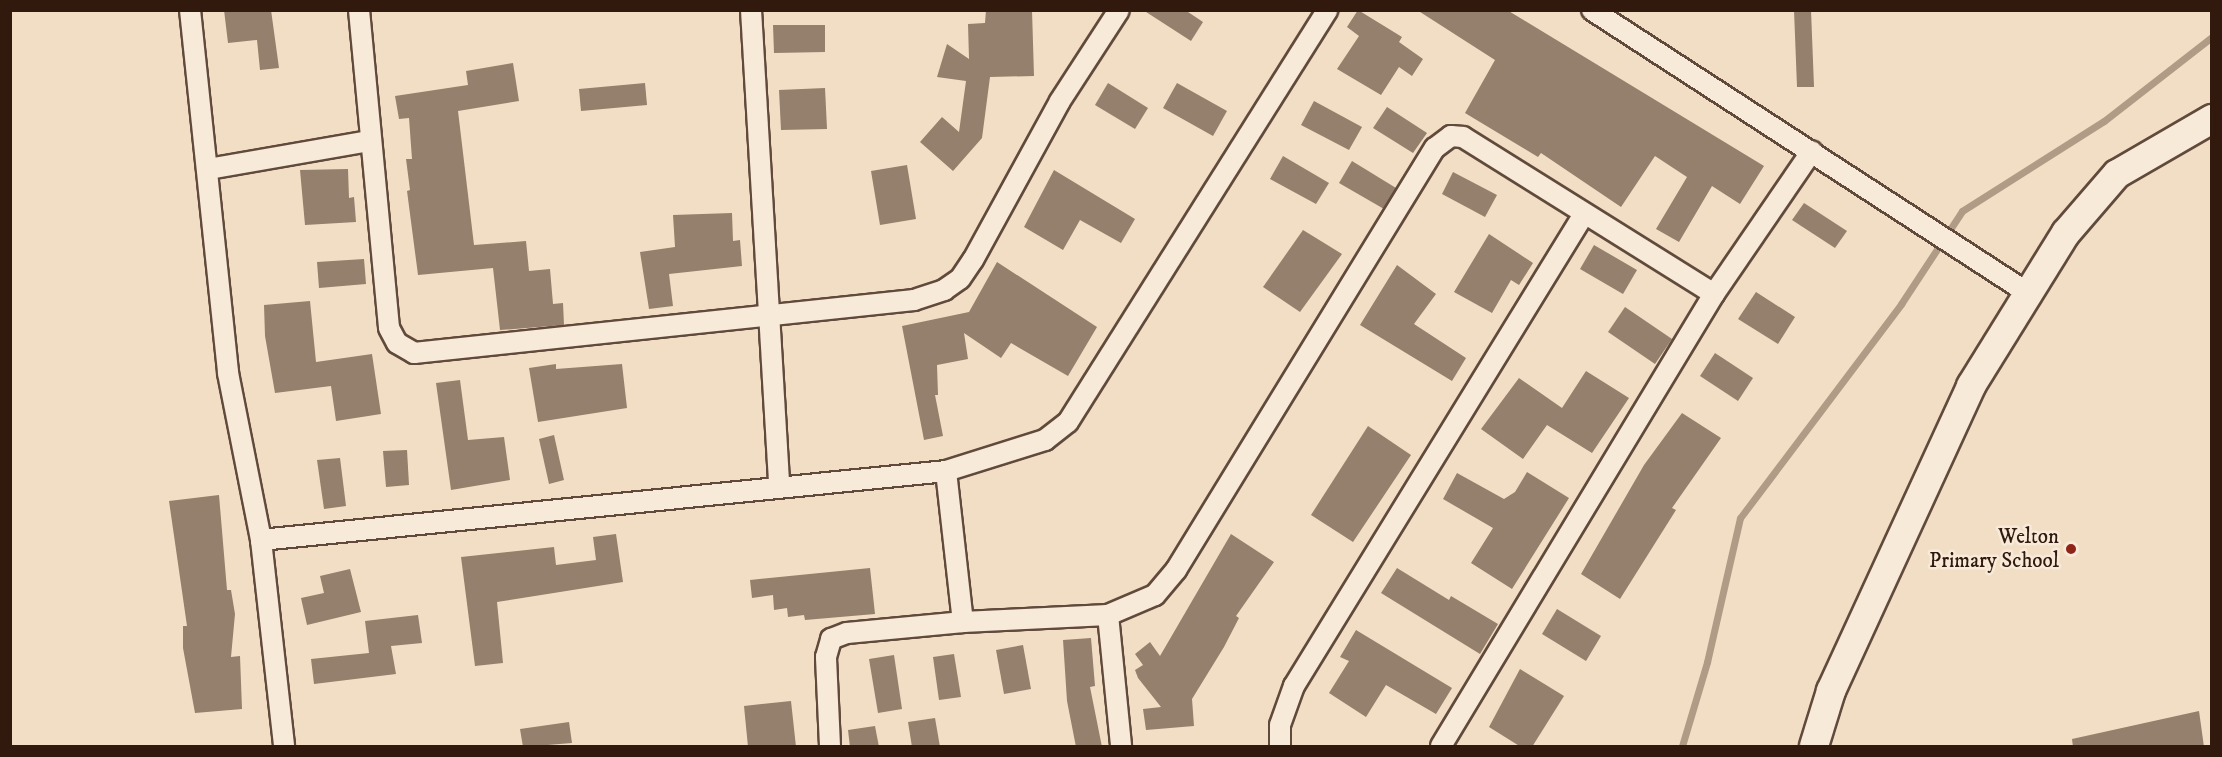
<!DOCTYPE html>
<style>
body{margin:0}
#map{position:relative;width:2222px;height:757px;overflow:hidden;background:#f2dec4;font-family:"IM FELL DW Pica",serif}
div>[style]{position:absolute}
.stream>*{height:7px;margin:-3.5px;padding:0 3.5px;transform-origin:3.5px;border-radius:3.5px;background:#b09b86}
.building>*{inset:0;background:#957f6d}
.roads{filter:drop-shadow(2px 0 #614a3c) drop-shadow(-2px 0 #614a3c) drop-shadow(0 2px #614a3c) drop-shadow(0 -2px #614a3c)}
.street>*{height:20px;margin:-10px;padding:0 10px;transform-origin:10px;border-radius:10px;background:#f7ead9}
.secondary>*{height:28px;margin:-14px;padding:0 14px;transform-origin:14px;border-radius:14px;background:#f7ead9}
.dots>*{width:16px;height:16px;translate:-50% -50%;box-sizing:border-box;border:3px solid #f7ead9;border-radius:50%}
span{translate:-50% -50%;white-space:nowrap;text-align:center;line-height:1.15;-webkit-text-stroke:5px #f7ead9;paint-order:stroke}
.poi-label{font-size:21px;color:#31190e}
.right{translate:-100% -50%;text-align:right}
.frame{position:absolute;inset:0;border:12px solid #31190e;pointer-events:none}
</style>
<div id="map">
<div class="stream">
<i style="left:1682px;top:746px;width:88px;rotate:-73.4deg"></i>
<i style="left:1707px;top:662px;width:148px;rotate:-77.1deg"></i>
<i style="left:1740px;top:518px;width:268px;rotate:-53deg"></i>
<i style="left:1901px;top:304px;width:111px;rotate:-56.7deg"></i>
<i style="left:1962px;top:211px;width:168px;rotate:-32.4deg"></i>
<i style="left:2104px;top:121px;width:137px;rotate:-37.9deg"></i>
</div>
<div class="building">
<i style="clip-path:polygon(224px 10px,271px 10px,279px 68px,260px 70px,257px 40px,228px 43px)"></i>
<i style="clip-path:polygon(986px 10px,1032px 10px,1034px 76px,990px 77px,982px 138px,953px 171px,920px 142px,942px 117px,959px 132px,966px 81px,937px 77px,947px 44px,969px 59px,968px 24px,985px 23px)"></i>
<i style="clip-path:polygon(1143px 10px,1185px 10px,1203px 22px,1191px 41px)"></i>
<i style="clip-path:polygon(1358px 10px,1402px 37px,1399px 42px,1423px 59px,1412px 76px,1399px 67px,1381px 95px,1337px 69px,1359px 36px,1347px 27px)"></i>
<i style="clip-path:polygon(1417px 10px,1507px 10px,1764px 166px,1740px 204px,1712px 186px,1679px 242px,1656px 229px,1687px 177px,1655px 156px,1621px 207px,1541px 153px,1538px 157px,1465px 113px,1495px 60px)"></i>
<i style="clip-path:polygon(1794px 10px,1811px 10px,1814px 87px,1797px 87px)"></i>
<i style="clip-path:polygon(773px 25px,825px 25px,825px 52px,774px 53px)"></i>
<i style="clip-path:polygon(513px 63px,519px 101px,458px 111px,474px 245px,526px 241px,529px 271px,550px 269px,553px 304px,563px 303px,564px 325px,500px 330px,493px 268px,418px 275px,407px 191px,410px 190px,406px 159px,412px 159px,409px 118px,399px 119px,395px 96px,468px 85px,466px 71px)"></i>
<i style="clip-path:polygon(645px 83px,647px 105px,581px 111px,579px 89px)"></i>
<i style="clip-path:polygon(1108px 83px,1148px 108px,1135px 129px,1095px 105px)"></i>
<i style="clip-path:polygon(1177px 83px,1227px 111px,1213px 136px,1163px 108px)"></i>
<i style="clip-path:polygon(825px 88px,827px 129px,781px 130px,779px 90px)"></i>
<i style="clip-path:polygon(1314px 101px,1362px 127px,1349px 150px,1301px 125px)"></i>
<i style="clip-path:polygon(1387px 107px,1427px 133px,1413px 153px,1373px 128px)"></i>
<i style="clip-path:polygon(1283px 156px,1329px 183px,1316px 204px,1270px 179px)"></i>
<i style="clip-path:polygon(1352px 161px,1396px 188px,1384px 209px,1339px 183px)"></i>
<i style="clip-path:polygon(907px 165px,916px 219px,880px 225px,871px 171px)"></i>
<i style="clip-path:polygon(348px 169px,349px 198px,354px 197px,356px 222px,305px 225px,300px 170px)"></i>
<i style="clip-path:polygon(1054px 170px,1135px 219px,1121px 243px,1080px 220px,1063px 250px,1024px 227px)"></i>
<i style="clip-path:polygon(1453px 172px,1497px 195px,1485px 217px,1442px 194px)"></i>
<i style="clip-path:polygon(1804px 203px,1847px 231px,1835px 248px,1792px 220px)"></i>
<i style="clip-path:polygon(732px 213px,733px 241px,740px 240px,742px 266px,669px 274px,673px 306px,649px 309px,640px 252px,675px 247px,673px 215px)"></i>
<i style="clip-path:polygon(1303px 230px,1342px 254px,1300px 312px,1263px 287px)"></i>
<i style="clip-path:polygon(1489px 234px,1533px 263px,1519px 285px,1511px 280px,1492px 313px,1454px 292px)"></i>
<i style="clip-path:polygon(1594px 245px,1637px 270px,1623px 294px,1580px 269px)"></i>
<i style="clip-path:polygon(364px 259px,366px 284px,319px 288px,317px 262px)"></i>
<i style="clip-path:polygon(997px 262px,1097px 327px,1068px 376px,1011px 343px,1001px 358px,964px 333px,968px 359px,937px 365px,938px 395px,935px 395px,943px 436px,924px 440px,902px 326px,969px 312px)"></i>
<i style="clip-path:polygon(1397px 265px,1436px 294px,1414px 324px,1466px 358px,1452px 381px,1360px 325px)"></i>
<i style="clip-path:polygon(1756px 292px,1795px 317px,1778px 344px,1738px 319px)"></i>
<i style="clip-path:polygon(310px 301px,316px 362px,372px 354px,381px 414px,336px 421px,331px 386px,275px 393px,265px 336px,264px 305px)"></i>
<i style="clip-path:polygon(1625px 307px,1672px 339px,1655px 364px,1608px 332px)"></i>
<i style="clip-path:polygon(1715px 353px,1753px 378px,1738px 401px,1700px 376px)"></i>
<i style="clip-path:polygon(556px 364px,556px 369px,622px 364px,627px 408px,538px 422px,529px 368px)"></i>
<i style="clip-path:polygon(1586px 371px,1629px 398px,1592px 453px,1547px 425px,1523px 459px,1481px 429px,1519px 378px,1562px 408px)"></i>
<i style="clip-path:polygon(460px 380px,468px 440px,504px 437px,510px 480px,451px 490px,436px 383px)"></i>
<i style="clip-path:polygon(1682px 413px,1721px 438px,1672px 508px,1676px 510px,1620px 599px,1581px 574px,1644px 465px)"></i>
<i style="clip-path:polygon(1368px 426px,1411px 455px,1353px 542px,1311px 515px)"></i>
<i style="clip-path:polygon(554px 435px,564px 480px,549px 484px,539px 439px)"></i>
<i style="clip-path:polygon(407px 450px,409px 485px,386px 487px,383px 451px)"></i>
<i style="clip-path:polygon(340px 458px,346px 506px,324px 509px,317px 460px)"></i>
<i style="clip-path:polygon(1527px 472px,1569px 498px,1512px 589px,1471px 563px,1493px 528px,1443px 499px,1457px 473px,1504px 499px,1515px 492px)"></i>
<i style="clip-path:polygon(219px 495px,227px 590px,231px 590px,235px 614px,231px 657px,240px 656px,242px 709px,195px 713px,183px 648px,183px 626px,187px 626px,169px 501px)"></i>
<i style="clip-path:polygon(616px 534px,623px 582px,497px 602px,503px 663px,475px 666px,461px 557px,554px 547px,556px 565px,596px 560px,593px 537px)"></i>
<i style="clip-path:polygon(1231px 534px,1274px 562px,1236px 616px,1239px 618px,1224px 647px,1192px 699px,1194px 726px,1146px 730px,1143px 709px,1161px 707px,1138px 678px,1135px 670px,1143px 665px,1135px 654px,1150px 642px,1160px 656px)"></i>
<i style="clip-path:polygon(870px 568px,875px 614px,805px 620px,804px 615px,788px 617px,787px 608px,774px 610px,773px 595px,752px 598px,750px 580px)"></i>
<i style="clip-path:polygon(1397px 568px,1449px 600px,1451px 596px,1498px 624px,1480px 654px,1381px 593px)"></i>
<i style="clip-path:polygon(350px 569px,361px 612px,307px 625px,301px 598px,324px 593px,320px 576px)"></i>
<i style="clip-path:polygon(1557px 609px,1601px 636px,1586px 661px,1542px 634px)"></i>
<i style="clip-path:polygon(418px 615px,422px 643px,391px 646px,396px 674px,314px 684px,311px 659px,369px 653px,365px 621px)"></i>
<i style="clip-path:polygon(1356px 630px,1452px 688px,1436px 714px,1386px 685px,1366px 717px,1329px 693px,1349px 661px,1340px 657px)"></i>
<i style="clip-path:polygon(1091px 638px,1095px 686px,1090px 687px,1102px 747px,1076px 747px,1067px 701px,1063px 640px)"></i>
<i style="clip-path:polygon(1023px 645px,1031px 689px,1004px 694px,996px 650px)"></i>
<i style="clip-path:polygon(954px 654px,961px 697px,939px 700px,933px 657px)"></i>
<i style="clip-path:polygon(894px 655px,902px 709px,878px 713px,869px 659px)"></i>
<i style="clip-path:polygon(1520px 669px,1564px 696px,1532px 747px,1521px 747px,1489px 727px)"></i>
<i style="clip-path:polygon(791px 701px,796px 747px,748px 747px,744px 706px)"></i>
<i style="clip-path:polygon(2199px 711px,2204px 747px,2073px 747px,2072px 739px)"></i>
<i style="clip-path:polygon(935px 718px,940px 747px,912px 747px,908px 722px)"></i>
<i style="clip-path:polygon(569px 722px,572px 743px,523px 747px,520px 729px)"></i>
<i style="clip-path:polygon(875px 726px,879px 747px,850px 747px,848px 730px)"></i>
</div>
<div class="roads">
<div class="street">
<i style="left:190px;top:10px;width:365px;rotate:84deg"></i>
<i style="left:228px;top:373px;width:170px;rotate:78.8deg"></i>
<i style="left:261px;top:540px;width:207px;rotate:83.6deg"></i>
<i style="left:359px;top:10px;width:319px;rotate:84.6deg"></i>
<i style="left:389px;top:328px;width:17px;rotate:62deg"></i>
<i style="left:397px;top:343px;width:20px;rotate:30deg"></i>
<i style="left:414px;top:353px;width:503px;rotate:-6.05deg"></i>
<i style="left:914px;top:300px;width:32px;rotate:-18deg"></i>
<i style="left:944px;top:290px;width:19px;rotate:-35deg"></i>
<i style="left:960px;top:279px;width:23px;rotate:-56deg"></i>
<i style="left:973px;top:260px;width:181px;rotate:-61.3deg"></i>
<i style="left:1060px;top:101px;width:108px;rotate:-57deg"></i>
<i style="left:751px;top:10px;width:477px;rotate:86.6deg"></i>
<i style="left:1592px;top:10px;width:523px;rotate:32.99deg"></i>
<i style="left:209px;top:169px;width:162px;rotate:-9.9deg"></i>
<i style="left:946px;top:471px;width:152px;rotate:83.6deg"></i>
<i style="left:261px;top:540px;width:688px;rotate:-5.75deg"></i>
<i style="left:946px;top:471px;width:104px;rotate:-17.4deg"></i>
<i style="left:1045px;top:440px;width:29px;rotate:-38deg"></i>
<i style="left:1068px;top:422px;width:487px;rotate:-57.8deg"></i>
<i style="left:1108px;top:615px;width:132px;rotate:84.3deg"></i>
<i style="left:830px;top:746px;width:89px;rotate:-92.6deg"></i>
<i style="left:826px;top:657px;width:19px;rotate:-74deg"></i>
<i style="left:831px;top:639px;width:17px;rotate:-21deg"></i>
<i style="left:847px;top:633px;width:117px;rotate:-5.4deg"></i>
<i style="left:963px;top:622px;width:145px;rotate:-2.8deg"></i>
<i style="left:1108px;top:615px;width:51px;rotate:-23.1deg"></i>
<i style="left:1155px;top:595px;width:33px;rotate:-50deg"></i>
<i style="left:1176px;top:570px;width:495px;rotate:-58.5deg"></i>
<i style="left:1435px;top:148px;width:20px;rotate:-37deg"></i>
<i style="left:1451px;top:136px;width:12px;rotate:5deg"></i>
<i style="left:1463px;top:137px;width:296px;rotate:32deg"></i>
<i style="left:1280px;top:746px;width:21px;rotate:-90deg"></i>
<i style="left:1280px;top:725px;width:41px;rotate:-70.3deg"></i>
<i style="left:1294px;top:686px;width:554px;rotate:-58.43deg"></i>
<i style="left:1441px;top:746px;width:528px;rotate:-58.87deg"></i>
<i style="left:1714px;top:294px;width:173px;rotate:-55.6deg"></i>
</div>
<div class="secondary">
<i style="left:1814px;top:746px;width:58px;rotate:-72.8deg"></i>
<i style="left:1831px;top:691px;width:336px;rotate:-65.3deg"></i>
<i style="left:1971px;top:386px;width:180px;rotate:-58.2deg"></i>
<i style="left:2066px;top:233px;width:78px;rotate:-49.2deg"></i>
<i style="left:2117px;top:174px;width:110px;rotate:-30.1deg"></i>
</div>
</div>
<div class="dots">
<i style="left:2071px;top:549px;background:#8f2418"></i>
</div>
<div class="poi-label">
<span class="right" style="left:2059px;top:549px">Welton<br>Primary School</span>
</div>
<div class="frame"></div>
</div>
